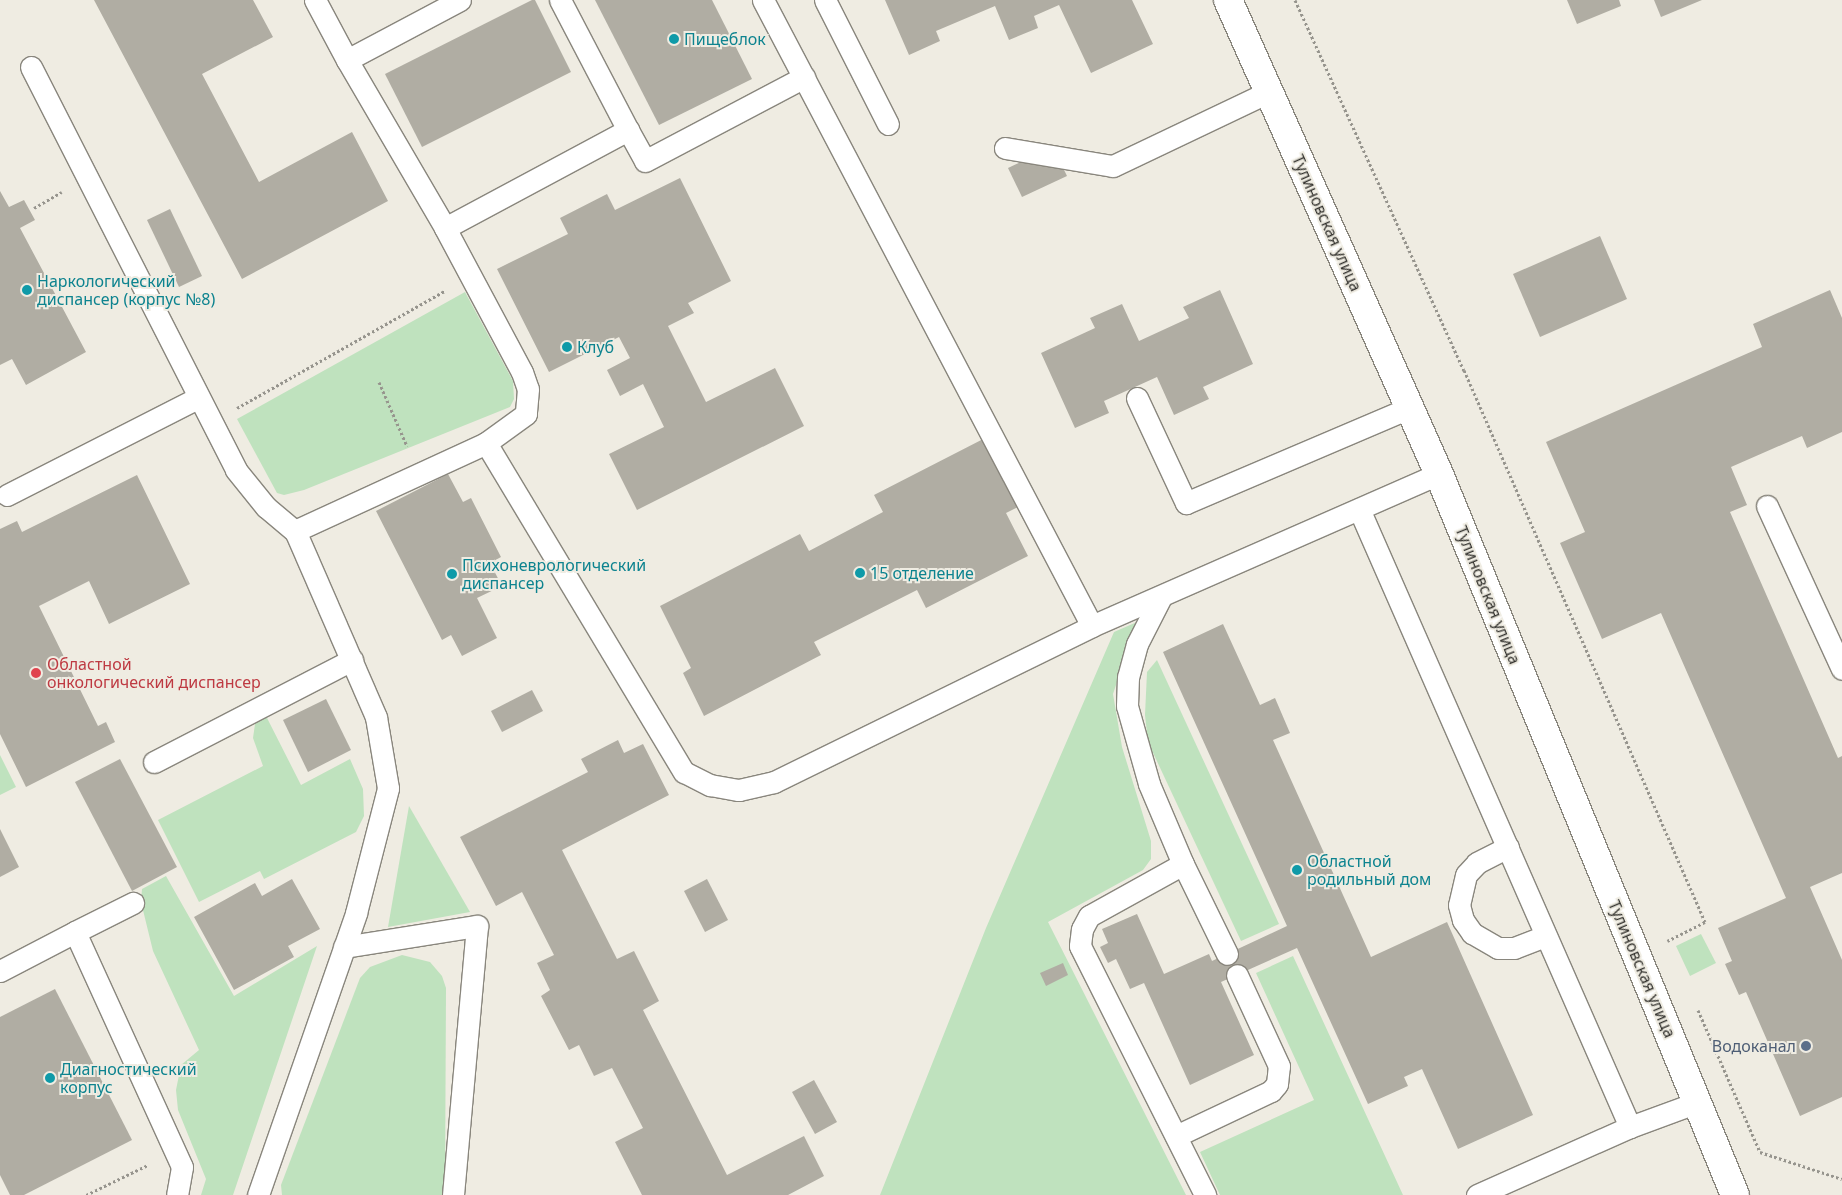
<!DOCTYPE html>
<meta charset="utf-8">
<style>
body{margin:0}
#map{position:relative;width:1842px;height:1195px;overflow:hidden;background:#efece2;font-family:"Noto Sans",sans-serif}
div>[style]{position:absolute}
.green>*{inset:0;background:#bfe2be}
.building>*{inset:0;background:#b0ada3}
.path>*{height:3px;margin-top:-1.5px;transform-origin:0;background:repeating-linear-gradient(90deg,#96948d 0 2.5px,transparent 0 5px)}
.roads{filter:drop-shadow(1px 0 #89867d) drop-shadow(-1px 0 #89867d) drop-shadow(0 1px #89867d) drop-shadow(0 -1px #89867d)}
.lane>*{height:21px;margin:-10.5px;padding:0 10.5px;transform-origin:10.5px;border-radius:10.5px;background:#fff}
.street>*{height:28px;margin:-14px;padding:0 14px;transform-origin:14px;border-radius:14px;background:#fff}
.dots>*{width:14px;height:14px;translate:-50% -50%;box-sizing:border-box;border:2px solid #efece2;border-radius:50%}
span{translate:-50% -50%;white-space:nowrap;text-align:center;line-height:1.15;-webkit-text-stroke:4px #efece2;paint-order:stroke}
.culture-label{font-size:16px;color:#0d838f}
.left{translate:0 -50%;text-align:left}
.street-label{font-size:16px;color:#32312d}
.health-label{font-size:16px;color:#be3a42}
.service-label{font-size:16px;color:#4e5e75}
.right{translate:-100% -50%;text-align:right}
</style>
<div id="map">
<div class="green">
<i style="clip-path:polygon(465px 292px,513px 381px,514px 399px,510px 407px,304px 490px,284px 495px,277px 493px,237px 419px)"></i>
<i style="clip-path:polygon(1137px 622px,1113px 694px,1122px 747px,1151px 841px,1151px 859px,1143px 870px,1048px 922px,1186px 1195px,880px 1195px,986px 928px,1114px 632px)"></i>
<i style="clip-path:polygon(1157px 660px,1279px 924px,1241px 941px,1148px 742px,1145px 715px,1147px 672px)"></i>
<i style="clip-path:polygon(265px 714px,301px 785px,350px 759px,363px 789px,364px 816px,356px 832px,264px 879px,260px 871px,199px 902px,158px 820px,263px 766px,253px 738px,255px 724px)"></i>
<i style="clip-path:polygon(0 755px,16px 787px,0 795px)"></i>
<i style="clip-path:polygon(409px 806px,470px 912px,388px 927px)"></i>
<i style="clip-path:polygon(166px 876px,234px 996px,317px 946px,233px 1195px,201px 1195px,206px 1179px,178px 1110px,176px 1090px,181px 1065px,199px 1050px,153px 951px,141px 902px,142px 889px)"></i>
<i style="clip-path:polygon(1701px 934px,1716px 963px,1690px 976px,1676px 946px)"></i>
<i style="clip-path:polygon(402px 955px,430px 962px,442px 976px,446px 988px,445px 1195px,282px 1195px,281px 1185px,360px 978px,370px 967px)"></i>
<i style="clip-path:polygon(1293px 956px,1403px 1195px,1220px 1195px,1200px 1152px,1314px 1100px,1256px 973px)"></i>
</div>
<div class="building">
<i style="clip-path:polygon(94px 0,253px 0,273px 37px,202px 74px,259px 182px,352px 132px,388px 201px,242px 279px)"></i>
<i style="clip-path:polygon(532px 0,535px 0,571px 72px,422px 147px,385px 74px)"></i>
<i style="clip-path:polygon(595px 0,712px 0,752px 79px,659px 125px)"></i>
<i style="clip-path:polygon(885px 0,1132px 0,1153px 44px,1091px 73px,1059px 5px,1034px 16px,1038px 28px,1009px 40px,995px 6px,936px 31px,940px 41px,909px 55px)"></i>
<i style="clip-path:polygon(1567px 0,1619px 0,1621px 6px,1577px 24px)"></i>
<i style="clip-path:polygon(1654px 0,1702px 0,1661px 17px)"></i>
<i style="clip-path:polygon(1053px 147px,1067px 176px,1022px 197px,1008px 168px)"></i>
<i style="clip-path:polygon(680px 178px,731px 281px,688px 303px,694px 313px,668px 326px,706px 402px,775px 368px,804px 426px,637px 510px,609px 454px,664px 427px,643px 384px,620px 396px,607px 370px,630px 358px,619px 337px,549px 372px,497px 269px,568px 234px,560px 218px,607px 194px,615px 210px)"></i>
<i style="clip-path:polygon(0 191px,9px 207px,24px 200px,35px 220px,20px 228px,86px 352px,26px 385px,12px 359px,0 365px)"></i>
<i style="clip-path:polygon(170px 209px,202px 276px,179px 287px,147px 220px)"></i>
<i style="clip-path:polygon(1600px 236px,1627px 299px,1540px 337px,1513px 274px)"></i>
<i style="clip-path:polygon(1220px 290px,1253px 364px,1203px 387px,1209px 399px,1174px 415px,1157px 377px,1104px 401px,1109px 413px,1075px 428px,1041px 353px,1095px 328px,1090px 318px,1122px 304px,1139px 341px,1189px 318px,1183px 307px)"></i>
<i style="clip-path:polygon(1830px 290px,1842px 318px,1842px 432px,1807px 448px,1802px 436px,1731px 467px,1747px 505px,1730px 512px,1838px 758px,1842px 756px,1842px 873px,1810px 887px,1842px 960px,1842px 1097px,1800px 1116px,1746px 992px,1739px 995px,1725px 964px,1732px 961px,1718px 928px,1786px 898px,1661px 613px,1602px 639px,1560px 543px,1585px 532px,1546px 442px,1762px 347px,1753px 324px)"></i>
<i style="clip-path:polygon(991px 435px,1026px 503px,1006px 513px,1028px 556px,926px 608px,917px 590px,814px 642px,821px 655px,704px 716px,683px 673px,691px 668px,660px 606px,800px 534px,809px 551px,883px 512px,874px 495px)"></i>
<i style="clip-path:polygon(448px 474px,463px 502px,471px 498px,501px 557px,490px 563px,502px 586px,477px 598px,497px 638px,462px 656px,451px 635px,442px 640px,376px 511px)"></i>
<i style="clip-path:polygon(137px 475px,190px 584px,109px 624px,89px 581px,39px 606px,98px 726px,106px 722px,115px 742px,26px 787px,0 734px,0 529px,17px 521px,22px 532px)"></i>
<i style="clip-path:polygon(1223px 624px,1260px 705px,1275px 698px,1290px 733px,1273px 740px,1371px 957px,1447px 922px,1533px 1115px,1458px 1149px,1422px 1069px,1404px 1077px,1408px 1086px,1368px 1104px,1297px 948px,1221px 982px,1254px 1055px,1190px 1085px,1144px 983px,1130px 989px,1116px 959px,1108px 963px,1100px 947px,1108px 943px,1102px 929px,1137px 914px,1164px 974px,1209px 954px,1212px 961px,1287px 926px,1163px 652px)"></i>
<i style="clip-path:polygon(532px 690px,543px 711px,502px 732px,491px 711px)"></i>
<i style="clip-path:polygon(326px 699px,351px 750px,308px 772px,283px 720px)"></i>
<i style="clip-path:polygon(618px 740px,624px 753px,643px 744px,669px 795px,562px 850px,617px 959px,634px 951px,659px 1001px,643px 1010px,727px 1175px,804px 1136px,824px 1176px,788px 1195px,642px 1195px,615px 1142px,643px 1128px,612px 1068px,594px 1076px,579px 1045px,569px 1050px,541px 996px,550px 990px,537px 963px,554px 955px,522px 892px,496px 906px,460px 837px,588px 772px,581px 759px)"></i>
<i style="clip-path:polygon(120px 759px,177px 867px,132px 891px,75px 782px)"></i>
<i style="clip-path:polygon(0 829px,19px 867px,0 877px)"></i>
<i style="clip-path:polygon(292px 879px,320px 929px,288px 946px,294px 957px,234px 990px,194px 917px,255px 883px,262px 896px)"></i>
<i style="clip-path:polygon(707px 879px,728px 920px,705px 932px,684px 891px)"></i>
<i style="clip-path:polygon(1063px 963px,1068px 975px,1046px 986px,1040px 973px)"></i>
<i style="clip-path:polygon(55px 989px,132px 1140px,24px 1195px,10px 1195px,0 1175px,0 1017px)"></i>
<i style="clip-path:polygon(814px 1080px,837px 1122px,815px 1134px,792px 1092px)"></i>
</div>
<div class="path">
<i style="left:1295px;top:0;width:407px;rotate:65.5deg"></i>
<i style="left:1464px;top:370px;width:602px;rotate:66.41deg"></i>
<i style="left:1705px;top:922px;width:42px;rotate:153.4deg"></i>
<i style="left:34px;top:208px;width:32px;rotate:-30deg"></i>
<i style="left:379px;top:382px;width:70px;rotate:66.4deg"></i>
<i style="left:237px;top:408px;width:239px;rotate:-29.4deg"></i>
<i style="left:1698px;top:1010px;width:155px;rotate:66.4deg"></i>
<i style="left:1760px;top:1152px;width:86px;rotate:18.2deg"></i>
<i style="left:86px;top:1195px;width:69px;rotate:-25.8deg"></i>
</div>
<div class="roads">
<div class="lane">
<i style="left:315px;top:0;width:68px;rotate:61.9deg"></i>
<i style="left:460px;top:0;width:128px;rotate:152deg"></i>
<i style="left:347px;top:60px;width:194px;rotate:59.7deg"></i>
<i style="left:445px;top:228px;width:163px;rotate:61.9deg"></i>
<i style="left:522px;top:372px;width:18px;rotate:71deg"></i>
<i style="left:528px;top:389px;width:25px;rotate:95deg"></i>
<i style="left:526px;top:414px;width:49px;rotate:144.1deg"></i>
<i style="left:560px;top:0;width:147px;rotate:62.4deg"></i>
<i style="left:763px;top:0;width:707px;rotate:62.28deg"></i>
<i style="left:825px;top:0;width:139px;rotate:63.1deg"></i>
<i style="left:31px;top:67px;width:452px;rotate:63deg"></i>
<i style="left:236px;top:470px;width:48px;rotate:51deg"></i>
<i style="left:266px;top:507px;width:38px;rotate:40deg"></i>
<i style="left:1005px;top:148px;width:109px;rotate:9.5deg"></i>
<i style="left:1113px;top:166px;width:172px;rotate:-25.5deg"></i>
<i style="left:445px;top:228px;width:208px;rotate:-28.2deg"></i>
<i style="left:628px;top:130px;width:35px;rotate:61deg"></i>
<i style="left:645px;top:161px;width:180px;rotate:-27.8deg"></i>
<i style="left:1137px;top:398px;width:116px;rotate:65deg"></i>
<i style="left:1186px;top:503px;width:242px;rotate:-23.1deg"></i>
<i style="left:7px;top:495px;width:213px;rotate:-27deg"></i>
<i style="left:1767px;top:506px;width:179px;rotate:65.3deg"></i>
<i style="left:1359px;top:509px;width:675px;rotate:66.32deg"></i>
<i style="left:1161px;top:597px;width:53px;rotate:117.1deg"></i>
<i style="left:1137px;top:644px;width:34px;rotate:105deg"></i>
<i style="left:1128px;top:677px;width:29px;rotate:92deg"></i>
<i style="left:1127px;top:706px;width:81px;rotate:74.2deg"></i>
<i style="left:1149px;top:784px;width:87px;rotate:67deg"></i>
<i style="left:1183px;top:864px;width:100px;rotate:63.9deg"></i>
<i style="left:154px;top:762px;width:223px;rotate:-27.3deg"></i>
<i style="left:1508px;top:847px;width:35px;rotate:153deg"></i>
<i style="left:1477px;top:863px;width:16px;rotate:133deg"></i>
<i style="left:1466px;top:875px;width:31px;rotate:103deg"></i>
<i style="left:1459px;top:905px;width:16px;rotate:75deg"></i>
<i style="left:1463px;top:920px;width:16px;rotate:55deg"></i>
<i style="left:1472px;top:933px;width:30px;rotate:30deg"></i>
<i style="left:1498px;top:948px;width:16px"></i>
<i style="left:1514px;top:948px;width:34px;rotate:-21deg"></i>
<i style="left:1183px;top:864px;width:107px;rotate:151deg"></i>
<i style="left:1089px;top:916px;width:15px;rotate:118deg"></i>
<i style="left:1082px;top:929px;width:17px;rotate:97deg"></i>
<i style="left:1080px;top:946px;width:279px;rotate:63.3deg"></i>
<i style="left:75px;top:932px;width:65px;rotate:-26.6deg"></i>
<i style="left:344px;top:947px;width:135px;rotate:-9deg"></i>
<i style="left:477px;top:926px;width:270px;rotate:95.1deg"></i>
<i style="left:0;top:971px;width:85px;rotate:-27.5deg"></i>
<i style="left:75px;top:932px;width:258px;rotate:65.5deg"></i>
<i style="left:182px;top:1167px;width:28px;rotate:100deg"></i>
<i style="left:1176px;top:1136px;width:105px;rotate:-25.3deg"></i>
<i style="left:1271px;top:1091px;width:9px;rotate:-49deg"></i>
<i style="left:1277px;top:1084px;width:18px;rotate:-84deg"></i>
<i style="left:1279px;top:1066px;width:100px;rotate:-114.8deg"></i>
<i style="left:258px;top:1195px;width:299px;rotate:-70.8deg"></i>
<i style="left:356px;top:913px;width:129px;rotate:-75.6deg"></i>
<i style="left:388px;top:788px;width:72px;rotate:-99.6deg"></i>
<i style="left:376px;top:717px;width:203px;rotate:-113.5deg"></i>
<i style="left:295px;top:531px;width:210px;rotate:-24.7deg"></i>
<i style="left:486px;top:443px;width:384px;rotate:59deg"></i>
<i style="left:684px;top:772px;width:29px;rotate:27deg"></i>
<i style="left:710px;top:785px;width:29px;rotate:10deg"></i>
<i style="left:739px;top:790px;width:36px;rotate:-13deg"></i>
<i style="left:774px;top:782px;width:354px;rotate:-26.1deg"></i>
<i style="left:1092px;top:626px;width:379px;rotate:-23.7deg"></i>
<i style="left:1477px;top:1195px;width:167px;rotate:-24deg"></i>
<i style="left:1630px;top:1127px;width:72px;rotate:-20.2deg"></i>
</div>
<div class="street">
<i style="left:1228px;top:0;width:519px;rotate:66deg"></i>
<i style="left:1439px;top:474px;width:779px;rotate:67.68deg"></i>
</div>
</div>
<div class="dots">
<i style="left:674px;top:39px;background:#0f9aa8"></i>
<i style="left:27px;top:290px;background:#0f9aa8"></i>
<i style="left:567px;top:347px;background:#0f9aa8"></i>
<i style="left:860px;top:573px;background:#0f9aa8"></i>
<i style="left:452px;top:574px;background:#0f9aa8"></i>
<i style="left:36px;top:673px;background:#e0444e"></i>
<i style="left:1297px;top:870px;background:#0f9aa8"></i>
<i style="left:1806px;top:1046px;background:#5c6f8a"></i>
<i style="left:50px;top:1078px;background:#0f9aa8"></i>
</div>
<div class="culture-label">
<span class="left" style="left:684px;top:39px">Пищеблок</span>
<span class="left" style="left:37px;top:290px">Наркологический<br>диспансер (корпус №8)</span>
<span class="left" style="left:577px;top:347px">Клуб</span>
<span class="left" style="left:462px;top:574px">Психоневрологический<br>диспансер</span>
<span class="left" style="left:870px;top:573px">15 отделение</span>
<span class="left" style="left:1307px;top:870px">Областной<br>родильный дом</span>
<span class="left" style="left:60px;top:1078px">Диагностический<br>корпус</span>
</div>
<div class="street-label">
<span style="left:1327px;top:223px;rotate:66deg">Тулиновская улица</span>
<span style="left:1488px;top:595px;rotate:68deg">Тулиновская улица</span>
<span style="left:1642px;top:969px;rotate:67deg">Тулиновская улица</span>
</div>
<div class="health-label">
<span class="left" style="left:47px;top:673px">Областной<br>онкологический диспансер</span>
</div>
<div class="service-label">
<span class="right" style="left:1796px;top:1046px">Водоканал</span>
</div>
</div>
